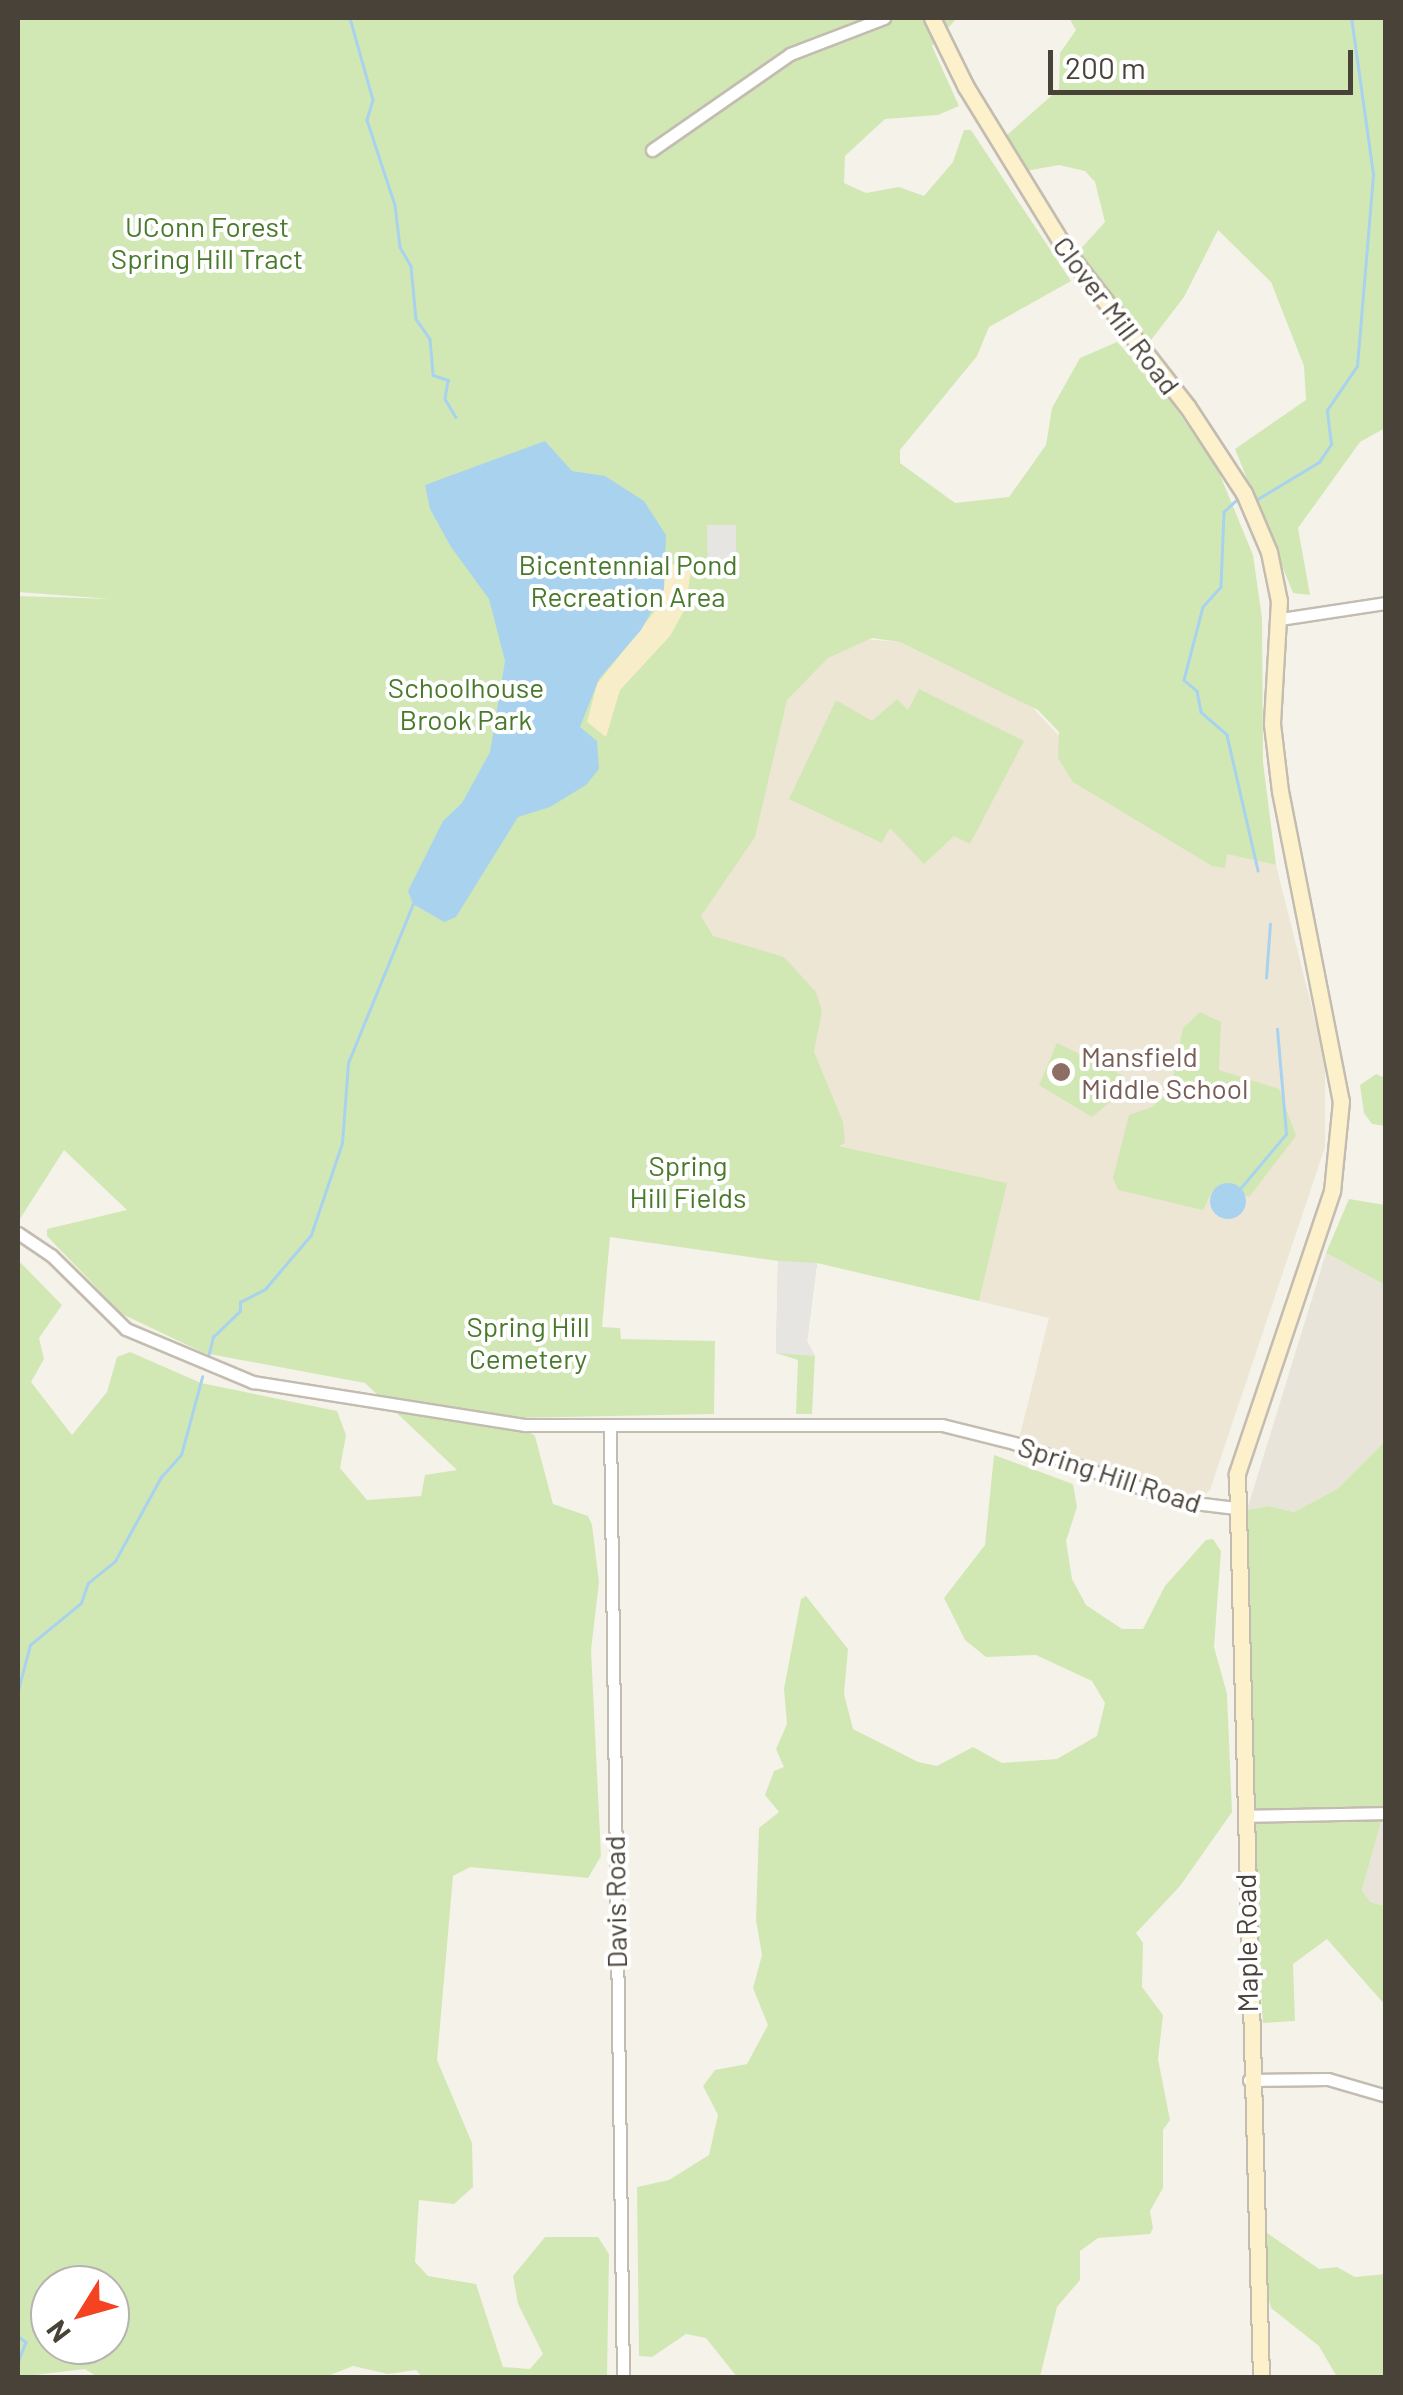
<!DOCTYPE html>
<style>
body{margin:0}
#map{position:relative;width:1403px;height:2395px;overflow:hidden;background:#f5f2ea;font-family:Barlow,sans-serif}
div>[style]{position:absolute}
.residential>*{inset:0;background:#e9e4d9}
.education>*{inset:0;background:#ede6d5}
.green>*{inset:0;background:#d1e8b5}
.sand>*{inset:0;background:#f7edc8}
.parking>*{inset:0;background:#e7e5e2}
.water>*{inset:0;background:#a9d2ef}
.round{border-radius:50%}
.stream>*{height:2.5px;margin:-1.25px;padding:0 1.25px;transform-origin:1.25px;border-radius:1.25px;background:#a9d2ef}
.roads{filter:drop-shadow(2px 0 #c3bcb0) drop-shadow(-2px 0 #c3bcb0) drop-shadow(0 2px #c3bcb0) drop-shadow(0 -2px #c3bcb0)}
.street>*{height:11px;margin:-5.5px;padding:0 5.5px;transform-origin:5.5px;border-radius:5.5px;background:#fff}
.secondary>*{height:15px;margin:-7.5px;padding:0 7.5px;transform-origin:7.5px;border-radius:7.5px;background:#fdf1cc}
.dots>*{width:28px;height:28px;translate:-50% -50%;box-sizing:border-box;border:5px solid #fff;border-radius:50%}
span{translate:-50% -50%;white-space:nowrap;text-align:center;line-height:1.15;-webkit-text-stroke:8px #fff;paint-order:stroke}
.park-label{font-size:28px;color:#497a2c}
.street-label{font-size:28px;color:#494238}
.education-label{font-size:28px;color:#785e54}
.left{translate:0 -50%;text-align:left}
.frame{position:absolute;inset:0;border:20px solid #494238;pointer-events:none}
.north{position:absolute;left:30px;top:2265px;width:100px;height:100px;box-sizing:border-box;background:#fff;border:2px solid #b6b3af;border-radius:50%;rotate:233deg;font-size:28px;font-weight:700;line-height:40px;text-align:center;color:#494238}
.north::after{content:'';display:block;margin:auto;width:35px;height:45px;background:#f54221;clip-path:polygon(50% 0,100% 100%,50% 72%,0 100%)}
.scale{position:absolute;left:1048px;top:50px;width:305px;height:45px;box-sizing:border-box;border:5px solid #494238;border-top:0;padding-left:12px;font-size:30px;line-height:35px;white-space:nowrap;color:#494238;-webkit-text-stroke:8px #fff;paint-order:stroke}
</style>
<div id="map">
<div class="residential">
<i style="clip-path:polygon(1326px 1253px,1385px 1285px,1385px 1441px,1337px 1489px,1294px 1512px,1269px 1506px,1247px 1510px)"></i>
<i style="clip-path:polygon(1385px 1808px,1385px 1906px,1370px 1902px,1362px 1890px)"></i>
</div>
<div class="education">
<i style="clip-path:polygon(863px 639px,900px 642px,1031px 706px,1062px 739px,1226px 853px,1276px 865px,1325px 1060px,1325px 1147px,1210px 1490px,1198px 1499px,1019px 1439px,1049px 1318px,979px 1301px,1006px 1183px,795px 1136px,697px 947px,700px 917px,787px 700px,825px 656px)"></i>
</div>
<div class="green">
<i style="clip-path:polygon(evenodd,18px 18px,957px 18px,932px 46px,959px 106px,938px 115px,885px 119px,845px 156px,844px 183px,866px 193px,899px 187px,924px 196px,953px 162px,964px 130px,971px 130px,1071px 281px,989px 327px,977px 356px,900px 450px,900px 463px,955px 503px,1009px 497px,1046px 445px,1052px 408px,1080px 358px,1117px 342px,1164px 391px,1218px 470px,1253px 555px,1262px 618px,1263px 762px,1276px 865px,1227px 854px,1225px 868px,1212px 866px,1073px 782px,1058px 758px,1059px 732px,1038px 710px,900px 642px,872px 638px,828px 658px,787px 700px,755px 837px,701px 916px,713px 936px,784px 957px,816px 992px,822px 1011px,814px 1052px,843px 1122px,845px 1143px,839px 1146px,1007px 1183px,979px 1301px,817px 1263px,807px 1341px,815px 1356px,812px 1414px,796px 1414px,798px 1360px,776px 1353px,778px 1261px,610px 1237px,602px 1327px,620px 1328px,621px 1339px,715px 1341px,714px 1414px,511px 1418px,535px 1436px,553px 1504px,588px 1516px,592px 1525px,599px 1582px,591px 1650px,601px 1856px,588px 1878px,470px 1867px,453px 1876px,437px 2060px,472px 2143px,473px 2187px,454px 2204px,419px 2200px,415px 2262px,428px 2276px,476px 2284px,503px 2367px,530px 2369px,543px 2354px,518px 2304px,513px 2276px,545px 2237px,598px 2237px,609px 2254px,607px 2377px,423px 2378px,416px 2370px,388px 2374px,353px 2366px,323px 2378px,99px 2378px,85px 2369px,18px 2377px,18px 1260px,62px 1305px,39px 1338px,44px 1359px,31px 1382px,72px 1435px,107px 1392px,117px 1357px,130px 1352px,201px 1383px,337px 1411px,346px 1435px,340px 1468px,367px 1500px,421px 1496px,425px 1475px,457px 1470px,365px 1383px,204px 1353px,122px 1314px,47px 1236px,47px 1229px,127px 1210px,64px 1150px,18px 1222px,18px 596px,112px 599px,18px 592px,18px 18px,50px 2285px,110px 2285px,110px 2345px,50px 2345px,50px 2285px)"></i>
<i style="clip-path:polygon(1069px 18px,1385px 18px,1385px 428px,1360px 442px,1298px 528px,1310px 595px,1293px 593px,1235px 449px,1306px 400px,1304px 366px,1271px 282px,1218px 230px,1184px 297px,1148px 344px,1077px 253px,1105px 222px,1095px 182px,1085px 171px,1059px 165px,1026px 171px,1007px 142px,1007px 135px,1059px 89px,1060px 53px,1076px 30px)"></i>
<i style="clip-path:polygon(919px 689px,1024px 741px,970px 844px,954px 836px,924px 864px,890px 828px,882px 843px,789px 799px,836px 700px,872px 721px,897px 699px,908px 710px)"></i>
<i style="clip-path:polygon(1200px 1012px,1221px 1022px,1219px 1070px,1279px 1089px,1296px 1136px,1249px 1197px,1227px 1184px,1212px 1191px,1203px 1210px,1118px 1190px,1113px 1178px,1129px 1115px,1152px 1107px,1171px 1088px,1183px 1028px)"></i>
<i style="clip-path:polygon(1057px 1043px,1122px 1075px,1111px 1101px,1092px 1117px,1039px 1085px)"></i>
<i style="clip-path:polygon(1376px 1074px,1385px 1078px,1385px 1126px,1372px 1124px,1364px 1113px,1360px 1085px)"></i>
<i style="clip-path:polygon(1349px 1199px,1385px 1205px,1385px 1285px,1326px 1253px)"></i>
<i style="clip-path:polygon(1385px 1441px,1385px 1808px,1362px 1890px,1370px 1902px,1385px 1906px,1385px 2005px,1327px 1939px,1293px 1964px,1295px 2021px,1263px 2023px,1249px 1817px,1247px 1510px,1269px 1506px,1294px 1512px,1337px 1489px)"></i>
<i style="clip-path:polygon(994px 1455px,1073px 1484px,1077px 1507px,1066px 1541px,1072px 1579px,1086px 1605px,1122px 1629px,1143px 1629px,1165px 1586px,1206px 1540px,1213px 1539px,1221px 1551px,1214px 1647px,1227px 1694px,1232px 1812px,1180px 1886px,1136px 1933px,1143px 1943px,1142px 1987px,1163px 2015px,1158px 2059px,1170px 2120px,1163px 2130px,1163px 2188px,1150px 2211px,1153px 2228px,1150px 2234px,1098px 2238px,1080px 2251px,1080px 2280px,1057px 2307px,1040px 2377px,737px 2377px,706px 2338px,686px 2334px,652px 2357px,639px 2356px,637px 2187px,669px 2180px,709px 2155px,718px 2115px,703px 2086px,715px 2070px,747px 2064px,768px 2025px,753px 1988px,762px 1955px,756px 1920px,759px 1828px,779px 1812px,765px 1795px,774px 1771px,784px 1767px,776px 1749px,787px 1724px,784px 1689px,801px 1599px,806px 1596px,848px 1649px,844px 1694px,853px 1729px,918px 1762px,937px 1766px,973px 1747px,1002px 1763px,1057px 1759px,1097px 1736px,1105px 1703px,1092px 1681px,1036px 1655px,986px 1657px,965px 1640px,944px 1598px,985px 1545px)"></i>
<i style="clip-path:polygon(1267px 2233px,1319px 2269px,1337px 2267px,1355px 2277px,1385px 2274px,1385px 2377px,1337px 2377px,1319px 2346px,1271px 2308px,1262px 2271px)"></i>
</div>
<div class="sand">
<i style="clip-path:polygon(667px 550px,671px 564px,691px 569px,686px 607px,670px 636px,620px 690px,606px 737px,587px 722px,597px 684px,659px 606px)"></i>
</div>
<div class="parking">
<i style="clip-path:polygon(707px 525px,736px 525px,736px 573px,708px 573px)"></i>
<i style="clip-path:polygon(778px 1261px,817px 1263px,807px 1341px,815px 1356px,776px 1353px)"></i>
</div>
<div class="water">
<i style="clip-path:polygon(545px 441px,572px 471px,605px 476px,644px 501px,666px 535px,664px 589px,641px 630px,599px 679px,580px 727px,597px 741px,599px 769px,586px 785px,550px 807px,518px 817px,456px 917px,444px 922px,413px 904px,408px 891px,443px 821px,462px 803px,490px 752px,505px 661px,489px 599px,451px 547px,430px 509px,425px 485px)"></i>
<i class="round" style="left:1210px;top:1183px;width:36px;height:36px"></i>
</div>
<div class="stream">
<i style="left:350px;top:18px;width:85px;rotate:74.3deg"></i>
<i style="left:373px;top:100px;width:21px;rotate:107deg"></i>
<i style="left:367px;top:120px;width:89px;rotate:71.8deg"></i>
<i style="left:395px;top:205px;width:42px;rotate:83.2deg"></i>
<i style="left:400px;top:247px;width:22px;rotate:60deg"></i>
<i style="left:411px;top:266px;width:53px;rotate:84.6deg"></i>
<i style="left:416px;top:319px;width:24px;rotate:55deg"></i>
<i style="left:430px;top:339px;width:36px;rotate:85deg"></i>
<i style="left:433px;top:375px;width:16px;rotate:18deg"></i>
<i style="left:448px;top:380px;width:19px;rotate:99deg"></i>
<i style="left:445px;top:399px;width:21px;rotate:59deg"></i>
<i style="left:1238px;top:499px;width:19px;rotate:137deg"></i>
<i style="left:1224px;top:512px;width:75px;rotate:92.3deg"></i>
<i style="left:1221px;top:587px;width:27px;rotate:132deg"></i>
<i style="left:1203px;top:607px;width:75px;rotate:104.6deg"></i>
<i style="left:1184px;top:680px;width:17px;rotate:40deg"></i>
<i style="left:1197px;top:691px;width:21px;rotate:79deg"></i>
<i style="left:1201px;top:712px;width:35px;rotate:41deg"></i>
<i style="left:1227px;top:735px;width:139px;rotate:77.1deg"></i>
<i style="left:1256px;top:500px;width:74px;rotate:-31.1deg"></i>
<i style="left:1319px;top:462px;width:22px;rotate:-56deg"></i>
<i style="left:1331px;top:444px;width:34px;rotate:-97deg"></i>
<i style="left:1327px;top:410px;width:53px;rotate:-55.7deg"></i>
<i style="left:1357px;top:366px;width:193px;rotate:-85.2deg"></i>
<i style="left:1373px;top:174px;width:158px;rotate:-98deg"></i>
<i style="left:1266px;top:978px;width:54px;rotate:-85.8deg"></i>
<i style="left:1239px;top:1190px;width:73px;rotate:-50deg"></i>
<i style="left:1286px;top:1134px;width:105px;rotate:-94.9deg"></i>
<i style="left:208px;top:1357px;width:21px;rotate:-76deg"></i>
<i style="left:213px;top:1337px;width:37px;rotate:-44deg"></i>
<i style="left:240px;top:1311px;width:9px;rotate:-90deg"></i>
<i style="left:240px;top:1302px;width:28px;rotate:-27deg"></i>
<i style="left:265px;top:1289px;width:71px;rotate:-49.6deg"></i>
<i style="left:311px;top:1235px;width:97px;rotate:-71.4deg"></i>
<i style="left:342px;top:1143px;width:80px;rotate:-85.7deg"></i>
<i style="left:348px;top:1063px;width:172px;rotate:-67.8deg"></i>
<i style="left:18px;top:1690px;width:47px;rotate:-75.1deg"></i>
<i style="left:30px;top:1645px;width:66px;rotate:-39.5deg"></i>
<i style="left:81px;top:1603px;width:21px;rotate:-71deg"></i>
<i style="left:88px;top:1583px;width:35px;rotate:-39deg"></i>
<i style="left:115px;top:1561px;width:96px;rotate:-61.3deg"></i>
<i style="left:161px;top:1477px;width:30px;rotate:-48deg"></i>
<i style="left:181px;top:1455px;width:81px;rotate:-74.9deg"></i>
<i style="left:18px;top:2336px;width:10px;rotate:37deg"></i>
<i style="left:26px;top:2342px;width:22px;rotate:111deg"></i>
</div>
<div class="roads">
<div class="street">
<i style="left:652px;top:150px;width:168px;rotate:-34.8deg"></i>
<i style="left:790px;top:54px;width:101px;rotate:-21deg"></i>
<i style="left:1280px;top:619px;width:107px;rotate:-8.6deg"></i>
<i style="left:18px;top:1233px;width:40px;rotate:34deg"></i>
<i style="left:51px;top:1255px;width:105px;rotate:44.6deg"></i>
<i style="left:126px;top:1329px;width:138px;rotate:22.7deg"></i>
<i style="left:253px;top:1382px;width:275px;rotate:9deg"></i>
<i style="left:525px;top:1425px;width:417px"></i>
<i style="left:942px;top:1425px;width:74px;rotate:14deg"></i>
<i style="left:1014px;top:1443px;width:174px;rotate:19.5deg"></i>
<i style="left:1178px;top:1501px;width:58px;rotate:6.9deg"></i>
<i style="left:610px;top:1426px;width:952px;rotate:89.22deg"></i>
<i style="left:1244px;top:1816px;width:142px;rotate:-1.2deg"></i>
<i style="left:1249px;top:2080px;width:79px;rotate:-0.7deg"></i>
<i style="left:1328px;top:2079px;width:60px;rotate:16.3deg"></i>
</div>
<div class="secondary">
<i style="left:932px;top:18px;width:77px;rotate:63.8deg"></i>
<i style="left:966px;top:87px;width:193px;rotate:58.5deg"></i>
<i style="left:1067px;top:252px;width:195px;rotate:52.1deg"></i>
<i style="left:1187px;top:406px;width:104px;rotate:56.8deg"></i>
<i style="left:1244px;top:493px;width:64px;rotate:67deg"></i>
<i style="left:1269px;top:552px;width:50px;rotate:78.5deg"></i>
<i style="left:1279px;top:601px;width:123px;rotate:93.3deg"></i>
<i style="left:1272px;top:724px;width:67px;rotate:83.2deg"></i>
<i style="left:1280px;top:791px;width:316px;rotate:78.9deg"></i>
<i style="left:1341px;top:1101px;width:90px;rotate:95.7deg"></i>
<i style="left:1332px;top:1191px;width:299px;rotate:108.6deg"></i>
<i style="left:1237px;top:1474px;width:904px;rotate:88.48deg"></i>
</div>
</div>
<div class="dots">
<i style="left:1061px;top:1072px;background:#8d6e63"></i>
</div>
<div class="park-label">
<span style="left:207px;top:242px">UConn Forest<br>Spring Hill Tract</span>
<span style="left:628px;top:580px">Bicentennial Pond<br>Recreation Area</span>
<span style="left:466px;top:703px">Schoolhouse<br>Brook Park</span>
<span style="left:688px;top:1181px">Spring<br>Hill Fields</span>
<span style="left:528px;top:1342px">Spring Hill<br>Cemetery</span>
</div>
<div class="street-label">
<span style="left:1117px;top:315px;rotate:53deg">Clover Mill Road</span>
<span style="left:1110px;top:1474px;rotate:18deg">Spring Hill Road</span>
<span style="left:615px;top:1902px;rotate:-91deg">Davis Road</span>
<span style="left:1246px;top:1943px;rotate:-91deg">Maple Road</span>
</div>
<div class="education-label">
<span class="left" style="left:1081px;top:1072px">Mansfield<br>Middle School</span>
</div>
<div class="frame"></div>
<div class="north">N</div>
<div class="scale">200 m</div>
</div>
